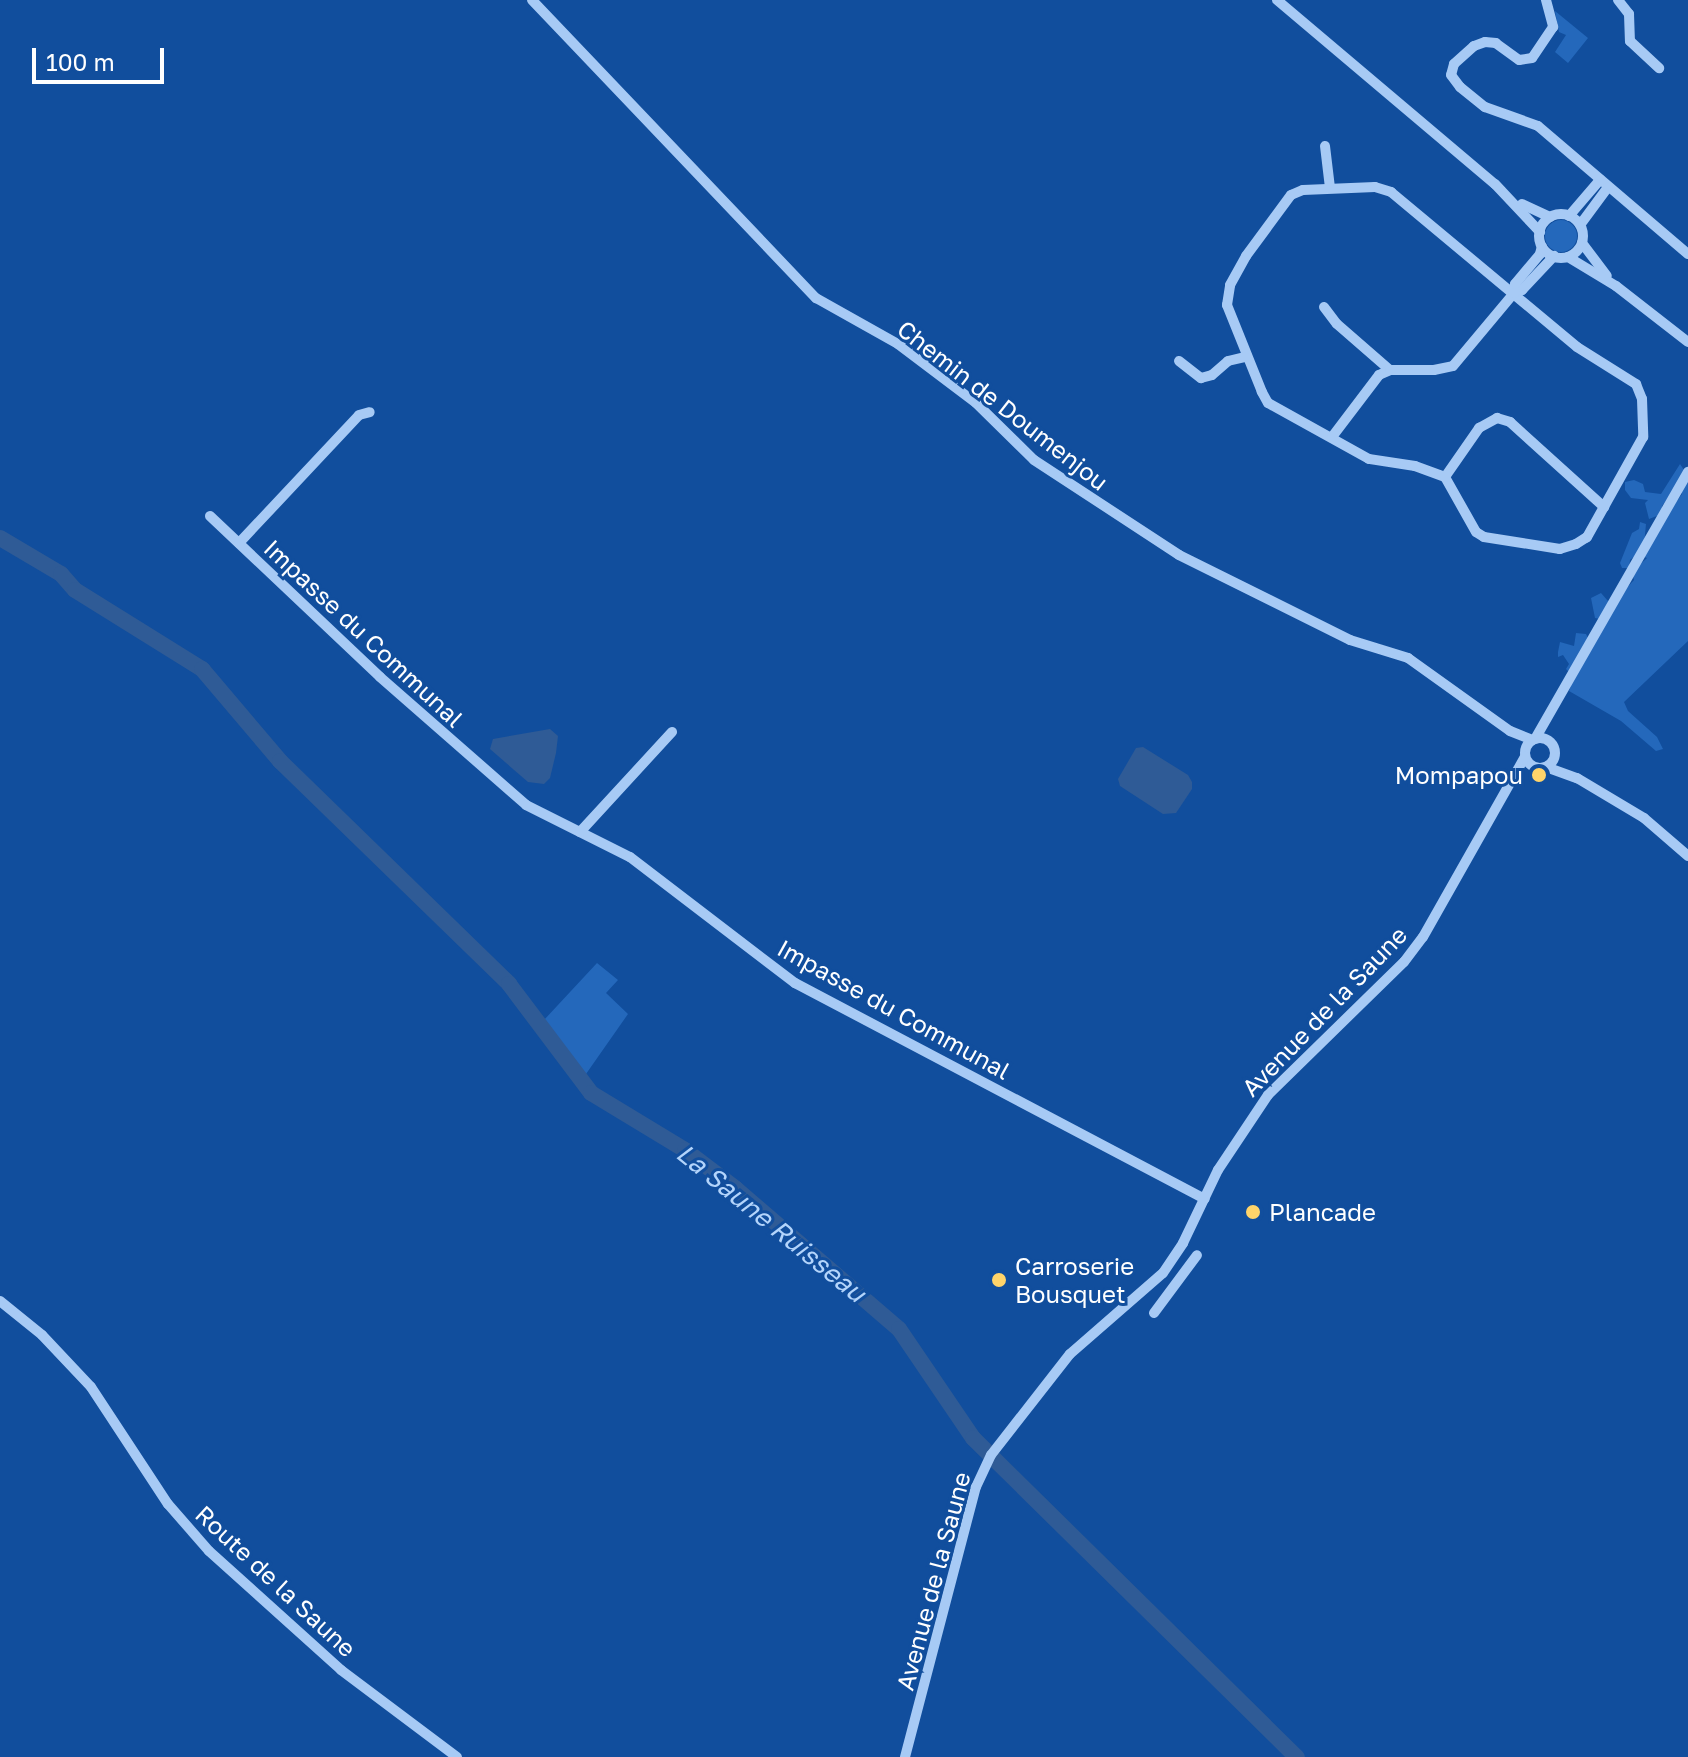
<!DOCTYPE html>
<style>
body{margin:0}
#map{position:relative;width:1688px;height:1757px;overflow:hidden;background:#114e9d;font-family:"Golos Text",sans-serif}
div>[style]{position:absolute}
.green>*{inset:0;background:#2468bb}
.round{border-radius:50%}
.water>*{inset:0;background:#2f5b96}
.river>*{height:16px;margin:-8px;padding:0 8px;transform-origin:8px;border-radius:8px;background:#2f5b96}
.minor>*{height:10px;margin:-5px;padding:0 5px;transform-origin:5px;border-radius:5px;background:#a7caf5}
.minor>.ring{margin:-5px;padding:0;box-sizing:content-box;background:none;border:10px solid #a7caf5;border-radius:50%}
.dots>*{width:22px;height:22px;translate:-50% -50%;box-sizing:border-box;border:4px solid #114e9d;border-radius:50%}
span{translate:-50% -50%;white-space:nowrap;text-align:center;line-height:1.15;-webkit-text-stroke:6px #114e9d;paint-order:stroke}
.street-label{font-size:24px;color:#fff}
.poi-label{font-size:24px;color:#fff}
.right{translate:-100% -50%;text-align:right}
.left{translate:0 -50%;text-align:left}
.water-label{font-size:26px;color:#b3d4fb;font-style:italic}
.scale{position:absolute;left:32px;top:48px;width:132px;height:36px;box-sizing:border-box;border:4px solid #fff;border-top:0;padding-left:10px;font-size:24px;line-height:28px;white-space:nowrap;color:#fff;-webkit-text-stroke:6px #114e9d;paint-order:stroke}
</style>
<div id="map">
<div class="green">
<i style="clip-path:polygon(1555px 11px,1588px 38px,1568px 63px,1555px 52px,1566px 35px,1559px 32px)"></i>
<i class="round" style="left:1545px;top:220px;width:32px;height:32px"></i>
<i style="clip-path:polygon(1680px 464px,1688px 476px,1688px 641px,1624px 702px,1628px 711px,1657px 737px,1663px 749px,1656px 751px,1621px 721px,1569px 691px,1574px 677px,1566px 669px,1569px 664px,1563px 655px,1558px 657px,1558px 652px,1560px 642px,1574px 646px,1576px 633px,1586px 634px,1589px 640px,1600px 619px,1595px 618px,1591px 598px,1601px 593px,1608px 601px,1621px 594px,1634px 580px,1632px 572px,1647px 558px,1637px 554px,1630px 560px,1629px 568px,1622px 568px,1620px 563px,1632px 533px,1639px 529px,1640px 522px,1646px 524px,1644px 545px,1682px 494px,1680px 487px,1673px 491px,1662px 506px,1662px 514px,1649px 519px,1645px 503px,1648px 500px,1631px 498px,1625px 490px,1625px 482px,1634px 480px,1643px 484px,1645px 492px,1661px 494px)"></i>
<i style="clip-path:polygon(597px 963px,618px 980px,606px 993px,628px 1014px,586px 1074px,544px 1020px)"></i>
</div>
<div class="water">
<i style="clip-path:polygon(550px 729px,558px 736px,556px 753px,550px 778px,544px 784px,528px 782px,490px 749px,493px 739px)"></i>
<i style="clip-path:polygon(1143px 747px,1188px 775px,1192px 782px,1192px 789px,1176px 813px,1163px 814px,1120px 786px,1118px 779px,1136px 748px)"></i>
</div>
<div class="river">
<i style="left:0;top:538px;width:71px;rotate:30.5deg"></i>
<i style="left:61px;top:574px;width:21px;rotate:49deg"></i>
<i style="left:75px;top:590px;width:150px;rotate:31.9deg"></i>
<i style="left:202px;top:669px;width:121px;rotate:49.7deg"></i>
<i style="left:280px;top:761px;width:320px;rotate:44.2deg"></i>
<i style="left:509px;top:984px;width:136px;rotate:53deg"></i>
<i style="left:591px;top:1093px;width:110px;rotate:31.2deg"></i>
<i style="left:685px;top:1150px;width:63px;rotate:37.2deg"></i>
<i style="left:735px;top:1188px;width:216px;rotate:40.7deg"></i>
<i style="left:899px;top:1329px;width:132px;rotate:55.8deg"></i>
<i style="left:973px;top:1438px;width:455px;rotate:44.6deg"></i>
</div>
<div class="minor">
<i style="left:532px;top:0;width:412px;rotate:46.4deg"></i>
<i style="left:816px;top:298px;width:94px;rotate:29.3deg"></i>
<i style="left:898px;top:344px;width:98px;rotate:37.1deg"></i>
<i style="left:976px;top:403px;width:81px;rotate:44.5deg"></i>
<i style="left:1034px;top:460px;width:173px;rotate:33.2deg"></i>
<i style="left:1179px;top:555px;width:191px;rotate:26.4deg"></i>
<i style="left:1350px;top:640px;width:61px;rotate:17.2deg"></i>
<i style="left:1408px;top:658px;width:125px;rotate:35.6deg"></i>
<i style="left:1510px;top:731px;width:24px;rotate:22deg"></i>
<i style="left:1277px;top:0;width:285px;rotate:40.2deg"></i>
<i style="left:1495px;top:184px;width:66px;rotate:46.8deg"></i>
<i style="left:1546px;top:0;width:28px;rotate:75deg"></i>
<i style="left:1553px;top:27px;width:37px;rotate:124deg"></i>
<i style="left:1532px;top:58px;width:13px;rotate:171deg"></i>
<i style="left:1519px;top:60px;width:29px;rotate:-144deg"></i>
<i style="left:1496px;top:43px;width:11px;rotate:-175deg"></i>
<i style="left:1485px;top:42px;width:12px;rotate:160deg"></i>
<i style="left:1474px;top:46px;width:27px;rotate:138deg"></i>
<i style="left:1454px;top:64px;width:11px;rotate:105deg"></i>
<i style="left:1451px;top:75px;width:15px;rotate:53deg"></i>
<i style="left:1460px;top:87px;width:32px;rotate:39deg"></i>
<i style="left:1485px;top:107px;width:56px;rotate:19.7deg"></i>
<i style="left:1538px;top:126px;width:197px;rotate:40.5deg"></i>
<i style="left:1618px;top:0;width:18px;rotate:52deg"></i>
<i style="left:1629px;top:14px;width:27px;rotate:88deg"></i>
<i style="left:1630px;top:41px;width:40px;rotate:43deg"></i>
<i style="left:1325px;top:146px;width:42px;rotate:83.2deg"></i>
<i style="left:1375px;top:187px;width:17px;rotate:17deg"></i>
<i style="left:1391px;top:192px;width:242px;rotate:39.8deg"></i>
<i style="left:1577px;top:347px;width:70px;rotate:32.1deg"></i>
<i style="left:1636px;top:384px;width:16px;rotate:68deg"></i>
<i style="left:1642px;top:399px;width:38px;rotate:88deg"></i>
<i style="left:1643px;top:437px;width:115px;rotate:119.2deg"></i>
<i style="left:1587px;top:537px;width:13px;rotate:148deg"></i>
<i style="left:1576px;top:544px;width:17px;rotate:163deg"></i>
<i style="left:1560px;top:549px;width:77px;rotate:-171deg"></i>
<i style="left:1484px;top:537px;width:9px;rotate:-148deg"></i>
<i style="left:1476px;top:532px;width:63px;rotate:-119.4deg"></i>
<i style="left:1445px;top:477px;width:32px;rotate:-160deg"></i>
<i style="left:1415px;top:466px;width:47px;rotate:-171.3deg"></i>
<i style="left:1369px;top:459px;width:115px;rotate:-151deg"></i>
<i style="left:1268px;top:403px;width:13px;rotate:-119deg"></i>
<i style="left:1262px;top:392px;width:94px;rotate:-111.9deg"></i>
<i style="left:1227px;top:305px;width:20px;rotate:-81deg"></i>
<i style="left:1230px;top:285px;width:33px;rotate:-61deg"></i>
<i style="left:1246px;top:256px;width:76px;rotate:-53.6deg"></i>
<i style="left:1291px;top:195px;width:13px;rotate:-23deg"></i>
<i style="left:1303px;top:190px;width:72px;rotate:-2.4deg"></i>
<i style="left:1522px;top:204px;width:31px;rotate:25deg"></i>
<i class="ring" style="left:1539px;top:214px;width:34px;height:34px"></i>
<i style="left:1569px;top:216px;width:48px;rotate:-49.3deg"></i>
<i style="left:1580px;top:225px;width:47px;rotate:-53.6deg"></i>
<i style="left:1582px;top:243px;width:41px;rotate:52.9deg"></i>
<i style="left:1568px;top:257px;width:56px;rotate:31.1deg"></i>
<i style="left:1616px;top:286px;width:91px;rotate:37.9deg"></i>
<i style="left:1514px;top:293px;width:9px;rotate:-21deg"></i>
<i style="left:1522px;top:290px;width:47px;rotate:-46.7deg"></i>
<i style="left:1324px;top:307px;width:21px;rotate:53deg"></i>
<i style="left:1337px;top:324px;width:70px;rotate:41deg"></i>
<i style="left:1179px;top:361px;width:28px;rotate:38deg"></i>
<i style="left:1201px;top:378px;width:11px;rotate:-15deg"></i>
<i style="left:1212px;top:375px;width:21px;rotate:-41deg"></i>
<i style="left:1228px;top:361px;width:18px;rotate:-13deg"></i>
<i style="left:1332px;top:437px;width:78px;rotate:-52.8deg"></i>
<i style="left:1379px;top:375px;width:12px;rotate:-24deg"></i>
<i style="left:1390px;top:370px;width:44px"></i>
<i style="left:1434px;top:370px;width:19px;rotate:-12deg"></i>
<i style="left:1453px;top:366px;width:95px;rotate:-50.1deg"></i>
<i style="left:1514px;top:293px;width:9px;rotate:-84deg"></i>
<i style="left:1515px;top:284px;width:39px;rotate:-50deg"></i>
<i style="left:1540px;top:254px;width:8px;rotate:-76deg"></i>
<i style="left:1445px;top:477px;width:60px;rotate:-55.2deg"></i>
<i style="left:1479px;top:428px;width:21px;rotate:-29deg"></i>
<i style="left:1497px;top:418px;width:14px;rotate:17deg"></i>
<i style="left:1510px;top:422px;width:127px;rotate:42.1deg"></i>
<i style="left:210px;top:516px;width:234px;rotate:43.4deg"></i>
<i style="left:380px;top:677px;width:194px;rotate:41.2deg"></i>
<i style="left:526px;top:805px;width:116px;rotate:26.6deg"></i>
<i style="left:630px;top:857px;width:208px;rotate:37.4deg"></i>
<i style="left:795px;top:983px;width:463px;rotate:27.8deg"></i>
<i style="left:239px;top:543px;width:175px;rotate:-46.8deg"></i>
<i style="left:359px;top:415px;width:11px;rotate:-15deg"></i>
<i class="ring" style="left:1525px;top:738px;width:20px;height:20px"></i>
<i style="left:1535px;top:739px;width:308px;rotate:-60.2deg"></i>
<i style="left:1546px;top:767px;width:33px;rotate:20deg"></i>
<i style="left:1577px;top:778px;width:78px;rotate:30.8deg"></i>
<i style="left:1644px;top:818px;width:58px;rotate:40.8deg"></i>
<i style="left:580px;top:832px;width:136px;rotate:-47.4deg"></i>
<i style="left:0;top:1301px;width:54px;rotate:39deg"></i>
<i style="left:42px;top:1335px;width:71px;rotate:46.7deg"></i>
<i style="left:91px;top:1387px;width:140px;rotate:56.7deg"></i>
<i style="left:168px;top:1504px;width:62px;rotate:48.9deg"></i>
<i style="left:209px;top:1551px;width:178px;rotate:42deg"></i>
<i style="left:341px;top:1670px;width:145px;rotate:36.9deg"></i>
<i style="left:1154px;top:1313px;width:72px;rotate:-53.4deg"></i>
<i style="left:905px;top:1757px;width:279px;rotate:-75.3deg"></i>
<i style="left:976px;top:1487px;width:35px;rotate:-65deg"></i>
<i style="left:991px;top:1455px;width:128px;rotate:-52deg"></i>
<i style="left:1070px;top:1354px;width:123px;rotate:-41.1deg"></i>
<i style="left:1163px;top:1273px;width:36px;rotate:-56deg"></i>
<i style="left:1183px;top:1243px;width:81px;rotate:-64.4deg"></i>
<i style="left:1218px;top:1170px;width:90px;rotate:-56.3deg"></i>
<i style="left:1268px;top:1095px;width:190px;rotate:-44.4deg"></i>
<i style="left:1404px;top:962px;width:31px;rotate:-53deg"></i>
<i style="left:1423px;top:937px;width:207px;rotate:-60.5deg"></i>
</div>
<div class="dots">
<i style="left:1539px;top:775px;background:#ffd46a"></i>
<i style="left:1253px;top:1212px;background:#ffd46a"></i>
<i style="left:999px;top:1280px;background:#ffd46a"></i>
</div>
<div class="street-label">
<span style="left:1003px;top:405px;rotate:38deg">Chemin de Doumenjou</span>
<span style="left:364px;top:633px;rotate:43deg">Impasse du Communal</span>
<span style="left:894px;top:1009px;rotate:29deg">Impasse du Communal</span>
<span style="left:1324px;top:1011px;rotate:-46deg">Avenue de la Saune</span>
<span style="left:276px;top:1581px;rotate:43deg">Route de la Saune</span>
<span style="left:933px;top:1581px;rotate:-75deg">Avenue de la Saune</span>
</div>
<div class="poi-label">
<span class="right" style="left:1523px;top:775px">Mompapou</span>
<span class="left" style="left:1269px;top:1212px">Plancade</span>
<span class="left" style="left:1015px;top:1280px">Carroserie<br>Bousquet</span>
</div>
<div class="water-label">
<span style="left:771px;top:1223px;rotate:39deg">La Saune Ruisseau</span>
</div>
<div class="scale">100 m</div>
</div>
